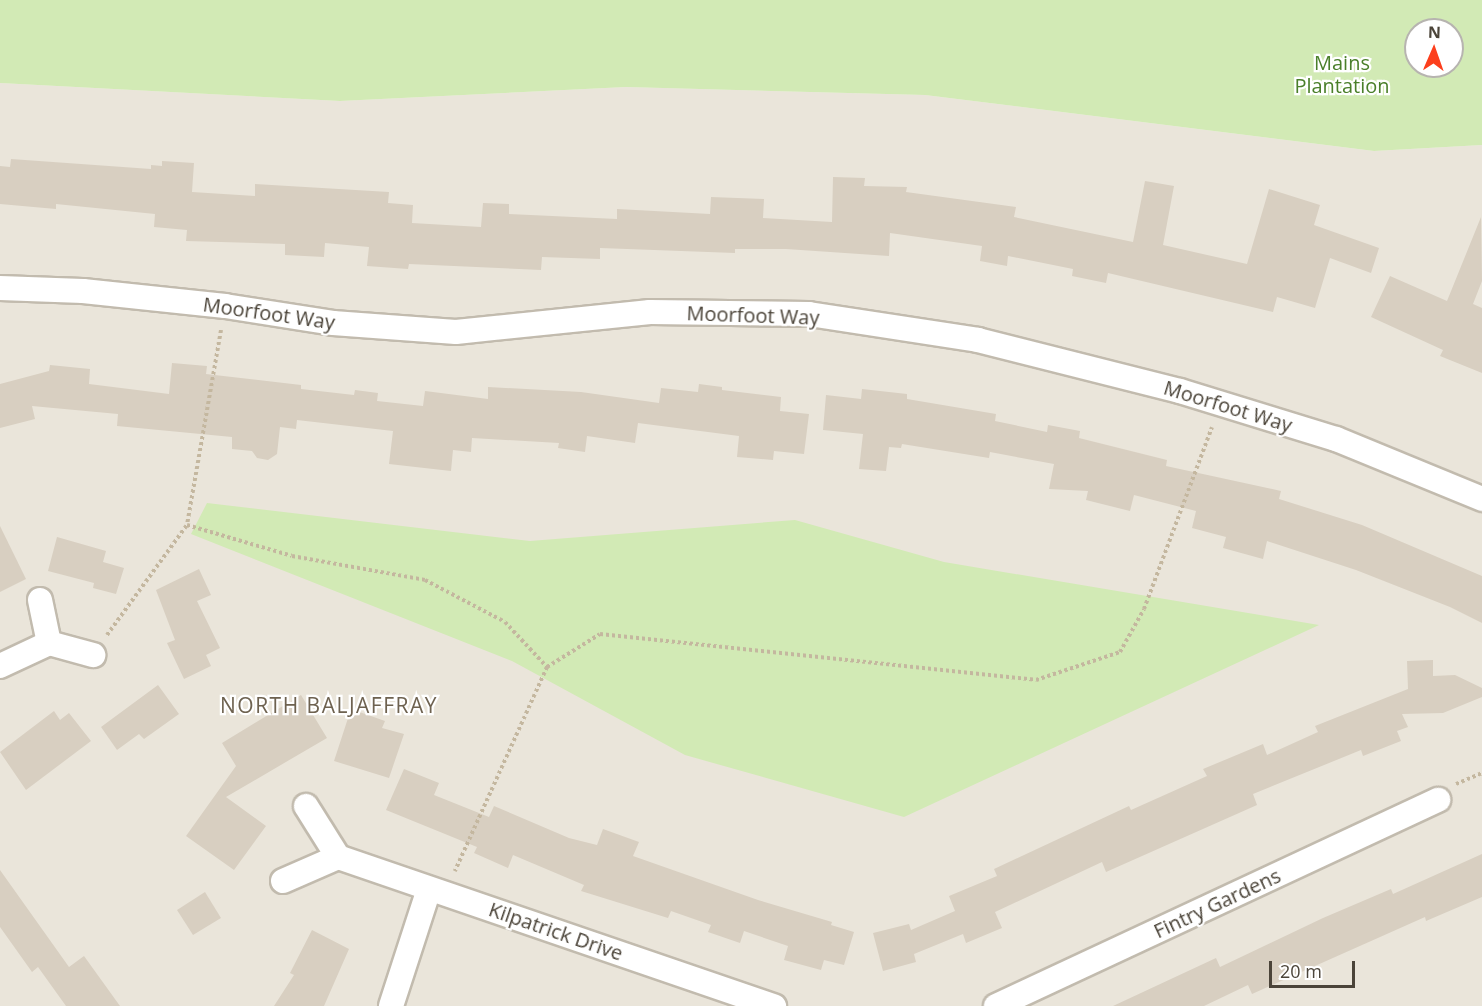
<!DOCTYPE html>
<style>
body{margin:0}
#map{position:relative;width:1482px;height:1006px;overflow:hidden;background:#f6f3ec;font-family:"Open Sans",sans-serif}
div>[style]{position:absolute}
.residential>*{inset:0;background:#eae5da}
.green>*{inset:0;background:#d2eab5}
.building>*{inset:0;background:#d8cfc1}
.path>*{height:4px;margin-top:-2px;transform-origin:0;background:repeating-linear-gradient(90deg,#c4b79f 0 3px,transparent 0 6px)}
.roads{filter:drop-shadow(2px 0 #c2bbae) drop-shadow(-2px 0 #c2bbae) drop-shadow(0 2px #c2bbae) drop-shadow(0 -2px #c2bbae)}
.street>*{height:24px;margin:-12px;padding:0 12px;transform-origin:12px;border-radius:12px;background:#fff}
span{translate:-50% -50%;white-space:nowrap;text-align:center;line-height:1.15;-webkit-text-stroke:4.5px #fff;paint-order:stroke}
.park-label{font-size:20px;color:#4a7f2a}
.street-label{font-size:20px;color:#4b4439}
.neighbourhood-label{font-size:21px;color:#6e6250;letter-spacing:1.5px}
.north{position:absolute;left:1404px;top:18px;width:60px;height:60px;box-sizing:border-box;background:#fff;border:2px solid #b7b4b0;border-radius:50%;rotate:2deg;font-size:16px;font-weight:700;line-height:24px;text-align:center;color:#4b4439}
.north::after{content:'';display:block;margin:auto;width:21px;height:27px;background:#fc3f1d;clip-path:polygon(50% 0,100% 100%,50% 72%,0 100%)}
.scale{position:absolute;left:1269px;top:961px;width:86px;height:27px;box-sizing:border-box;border:3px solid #4b4439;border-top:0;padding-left:8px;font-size:18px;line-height:21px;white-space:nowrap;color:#4b4439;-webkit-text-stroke:4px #fff;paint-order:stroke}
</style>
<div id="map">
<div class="residential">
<i style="clip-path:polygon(0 83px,340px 101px,626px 87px,925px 95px,1374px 151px,1482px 145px,1482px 1006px,0 1006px)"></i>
</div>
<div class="green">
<i style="clip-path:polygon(evenodd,0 0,1482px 0,1482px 145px,1374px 151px,925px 95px,626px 87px,340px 101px,0 83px,0 0,1416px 30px,1452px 30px,1452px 66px,1416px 66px,1416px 30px)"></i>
<i style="clip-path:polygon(207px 503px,530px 541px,795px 520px,944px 562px,1319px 625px,904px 817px,685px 755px,512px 661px,191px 534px)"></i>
</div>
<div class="building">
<i style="clip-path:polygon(11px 159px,151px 169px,151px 165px,162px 166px,162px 161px,194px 163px,192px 192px,255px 196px,255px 184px,389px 192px,388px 203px,413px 205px,412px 223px,481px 227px,483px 203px,509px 204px,509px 214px,617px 219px,617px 209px,710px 214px,711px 197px,764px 199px,763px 218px,832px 222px,833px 177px,865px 178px,864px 186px,907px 187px,906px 192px,1016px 207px,1014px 217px,1133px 242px,1145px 181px,1174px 186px,1163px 245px,1247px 264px,1269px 189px,1320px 205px,1314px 225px,1379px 248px,1371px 273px,1330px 258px,1315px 308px,1277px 297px,1273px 312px,1108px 273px,1106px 283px,1072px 276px,1073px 269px,1008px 256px,1007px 266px,980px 261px,982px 246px,890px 233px,889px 256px,786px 249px,735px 249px,735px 253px,600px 248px,600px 259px,542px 257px,541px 270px,409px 264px,408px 269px,367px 266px,369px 247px,325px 243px,324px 257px,285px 255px,285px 244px,186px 241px,187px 230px,154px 227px,155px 214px,56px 204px,56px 209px,0 204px,0 166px,10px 167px)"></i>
<i style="clip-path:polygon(1481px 217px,1482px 281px,1473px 304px,1482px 308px,1482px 373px,1440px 356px,1443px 350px,1371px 317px,1390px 276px,1447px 301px)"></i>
<i style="clip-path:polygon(172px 363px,207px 366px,206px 374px,301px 385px,301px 389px,354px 395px,355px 390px,378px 393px,377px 401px,423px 406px,425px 391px,488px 399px,488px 387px,581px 392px,659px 403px,661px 388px,698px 392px,699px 384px,722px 387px,722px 390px,781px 397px,780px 411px,809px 414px,804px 454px,774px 451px,773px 460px,737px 457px,739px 436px,638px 423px,635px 443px,587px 436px,585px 452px,558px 448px,559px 443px,472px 438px,471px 452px,453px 450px,451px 471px,389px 464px,393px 431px,297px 420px,296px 429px,280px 427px,277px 454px,268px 460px,257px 458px,252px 451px,232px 449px,232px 437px,117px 426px,118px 414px,32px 406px,35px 419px,0 428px,0 384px,49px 371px,50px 365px,90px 369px,89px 384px,169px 394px)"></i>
<i style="clip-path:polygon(862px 389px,907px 394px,907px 399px,996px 414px,995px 421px,1047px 432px,1048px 425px,1080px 431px,1079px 438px,1167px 460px,1166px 466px,1281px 491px,1279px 499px,1362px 525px,1482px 576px,1482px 623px,1450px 607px,1356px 570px,1267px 541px,1263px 559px,1223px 548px,1226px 537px,1192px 528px,1196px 511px,1134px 495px,1130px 511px,1086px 500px,1088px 491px,1049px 489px,1054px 464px,990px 452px,989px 458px,902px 444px,901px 448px,889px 447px,886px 471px,859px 469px,863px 434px,823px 430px,826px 395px,861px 399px)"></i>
<i style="clip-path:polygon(0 526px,26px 579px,0 592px)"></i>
<i style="clip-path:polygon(57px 537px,106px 551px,103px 562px,124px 568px,116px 594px,93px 588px,94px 583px,48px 571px)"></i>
<i style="clip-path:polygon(199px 569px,211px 595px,197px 601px,220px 648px,206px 655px,211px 666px,184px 679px,167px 643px,175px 640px,156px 590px)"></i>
<i style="clip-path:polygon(1433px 660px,1433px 676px,1455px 675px,1482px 688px,1482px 697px,1443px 713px,1402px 714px,1408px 727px,1397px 731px,1401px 741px,1363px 756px,1361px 750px,1253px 794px,1257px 805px,1106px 872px,1102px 862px,995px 912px,1002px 928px,966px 943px,963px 934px,914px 954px,916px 962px,883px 971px,873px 933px,909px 924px,911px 930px,955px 911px,949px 896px,997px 876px,994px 869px,1129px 806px,1131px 810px,1207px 776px,1203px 769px,1263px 744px,1267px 755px,1318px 732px,1315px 726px,1408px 689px,1407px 661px)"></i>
<i style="clip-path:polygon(158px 685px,179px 714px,144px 739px,139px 734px,117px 750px,101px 727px)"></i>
<i style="clip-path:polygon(301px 695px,327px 738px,226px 797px,266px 826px,234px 870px,186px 836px,236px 766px,222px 743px)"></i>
<i style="clip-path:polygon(351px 709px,385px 721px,382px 728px,404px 734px,389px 778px,334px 761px)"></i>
<i style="clip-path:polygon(54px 711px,60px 720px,69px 713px,91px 741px,26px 790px,0 752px)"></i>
<i style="clip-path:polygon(404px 769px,439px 783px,434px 795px,489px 817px,494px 806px,569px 838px,597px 845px,603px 829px,639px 842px,633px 856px,758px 900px,832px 922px,831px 925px,854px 932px,844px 965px,824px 960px,821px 970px,784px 960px,788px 946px,744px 931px,740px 943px,708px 932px,711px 925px,671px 911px,668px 918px,581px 891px,584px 885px,513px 855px,508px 868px,474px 853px,477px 847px,386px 810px)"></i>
<i style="clip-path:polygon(1482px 854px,1482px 897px,1426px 921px,1425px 917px,1252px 994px,1248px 985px,1204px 1006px,1113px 1006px,1216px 958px,1220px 967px,1323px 918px,1391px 889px,1393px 894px)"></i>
<i style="clip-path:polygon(0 870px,69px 967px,84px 956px,120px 1006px,66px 1006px,38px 967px,32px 972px,0 927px)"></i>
<i style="clip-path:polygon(205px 892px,221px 918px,193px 935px,177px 910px)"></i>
<i style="clip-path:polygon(312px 930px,349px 949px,324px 1006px,274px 1006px,294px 975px,290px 973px)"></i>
</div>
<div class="path">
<i style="left:221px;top:330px;width:198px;rotate:99.9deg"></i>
<i style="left:187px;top:525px;width:109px;rotate:16.4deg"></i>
<i style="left:292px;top:556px;width:135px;rotate:10.2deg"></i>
<i style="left:425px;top:580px;width:90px;rotate:27.7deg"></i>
<i style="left:505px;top:622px;width:62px;rotate:47deg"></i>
<i style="left:547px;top:667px;width:224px;rotate:114.3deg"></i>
<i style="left:107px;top:635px;width:136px;rotate:-54deg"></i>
<i style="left:547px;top:667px;width:62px;rotate:-31.9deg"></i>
<i style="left:600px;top:634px;width:438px;rotate:6deg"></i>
<i style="left:1036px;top:680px;width:89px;rotate:-18.4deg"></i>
<i style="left:1120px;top:652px;width:49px;rotate:-60.8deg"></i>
<i style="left:1144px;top:609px;width:194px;rotate:-69.5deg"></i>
<i style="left:1456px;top:784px;width:28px;rotate:-23deg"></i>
</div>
<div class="roads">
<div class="street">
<i style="left:0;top:288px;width:83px;rotate:2.1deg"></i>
<i style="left:83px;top:291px;width:143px;rotate:6deg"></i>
<i style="left:225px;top:306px;width:109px;rotate:8.9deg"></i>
<i style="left:333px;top:323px;width:123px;rotate:4.2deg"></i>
<i style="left:456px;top:332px;width:195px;rotate:-5.9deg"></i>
<i style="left:650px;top:312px;width:159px;rotate:0.7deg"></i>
<i style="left:809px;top:314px;width:171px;rotate:8.7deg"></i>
<i style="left:978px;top:340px;width:208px;rotate:14.2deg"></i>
<i style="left:1180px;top:391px;width:163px;rotate:17.1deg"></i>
<i style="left:1336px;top:439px;width:158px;rotate:22.3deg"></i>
<i style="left:40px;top:600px;width:44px;rotate:78.2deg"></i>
<i style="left:0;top:666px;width:54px;rotate:-25.1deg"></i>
<i style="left:49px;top:643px;width:46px;rotate:15.3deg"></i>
<i style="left:306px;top:806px;width:60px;rotate:57.9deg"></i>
<i style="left:338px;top:857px;width:461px;rotate:18.9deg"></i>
<i style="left:283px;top:881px;width:60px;rotate:-23.6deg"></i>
<i style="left:391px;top:1006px;width:123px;rotate:-72deg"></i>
<i style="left:996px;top:1006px;width:488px;rotate:-25deg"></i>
</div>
</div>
<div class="park-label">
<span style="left:1342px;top:74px">Mains<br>Plantation</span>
</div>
<div class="street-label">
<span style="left:269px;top:313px;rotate:8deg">Moorfoot Way</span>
<span style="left:753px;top:315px;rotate:2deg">Moorfoot Way</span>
<span style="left:1228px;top:406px;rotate:17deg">Moorfoot Way</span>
<span style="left:1217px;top:903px;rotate:-25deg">Fintry Gardens</span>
<span style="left:556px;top:931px;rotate:19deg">Kilpatrick Drive</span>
</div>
<div class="neighbourhood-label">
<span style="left:329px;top:705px">NORTH BALJAFFRAY</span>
</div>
<div class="north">N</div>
<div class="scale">20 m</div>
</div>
